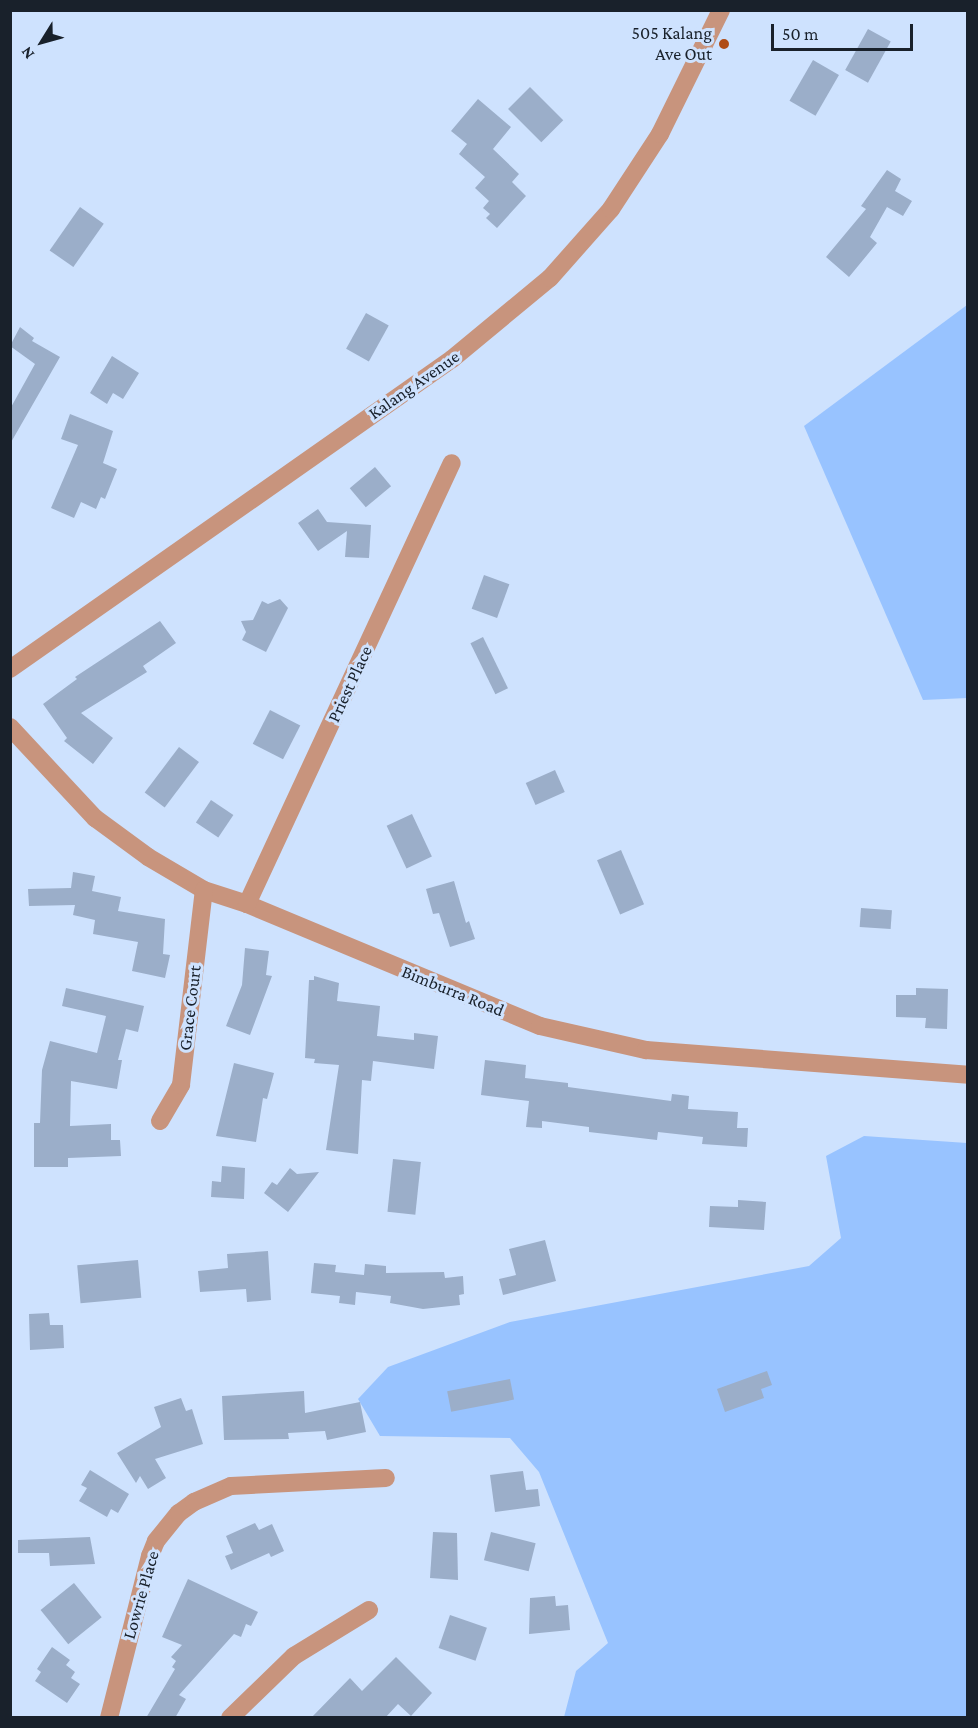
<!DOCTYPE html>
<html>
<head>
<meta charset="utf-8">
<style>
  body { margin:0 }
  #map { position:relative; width:978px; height:1728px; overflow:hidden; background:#cee2fe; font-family:"Crimson Pro",serif }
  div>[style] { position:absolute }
  .green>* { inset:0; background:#98c3ff }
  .building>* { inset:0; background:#9baec9; transform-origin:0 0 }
  .minor>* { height:18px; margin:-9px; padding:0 9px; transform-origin:9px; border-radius:9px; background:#c8947d }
  .tertiary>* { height:18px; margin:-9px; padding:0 9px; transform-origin:9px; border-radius:9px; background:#c8947d }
  .dots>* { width:16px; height:16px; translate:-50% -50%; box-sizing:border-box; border:3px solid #cee2fe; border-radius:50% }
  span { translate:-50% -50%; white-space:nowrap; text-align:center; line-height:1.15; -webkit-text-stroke:6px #cee2fe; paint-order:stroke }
  .poi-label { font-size:18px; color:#19212b }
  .right { translate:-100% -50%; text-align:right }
  .street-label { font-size:18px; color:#19212b }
  .frame { position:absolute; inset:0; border:12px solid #19212b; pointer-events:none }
  .north { position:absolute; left:12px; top:12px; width:60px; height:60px; -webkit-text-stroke:4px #cee2fe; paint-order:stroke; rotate:233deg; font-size:16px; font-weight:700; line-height:24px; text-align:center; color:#19212b }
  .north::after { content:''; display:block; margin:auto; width:21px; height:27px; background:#19212b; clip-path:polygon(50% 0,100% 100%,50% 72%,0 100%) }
  .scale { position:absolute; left:771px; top:24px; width:142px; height:27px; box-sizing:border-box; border:3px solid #19212b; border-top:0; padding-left:8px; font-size:18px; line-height:21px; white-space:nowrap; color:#19212b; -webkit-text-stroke:4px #cee2fe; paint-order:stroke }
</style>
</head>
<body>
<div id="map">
  <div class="green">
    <i style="clip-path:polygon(967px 305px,967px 698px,923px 700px,804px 426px)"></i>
    <i style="clip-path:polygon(864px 1136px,967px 1143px,967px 1717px,564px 1717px,576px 1671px,608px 1643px,539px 1472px,510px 1438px,380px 1436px,358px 1399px,388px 1367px,510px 1322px,809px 1266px,841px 1238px,826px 1156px)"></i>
  </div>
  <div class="building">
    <i style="left:868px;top:29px;width:26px;height:47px;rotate:29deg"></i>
    <i style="left:813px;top:60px;width:30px;height:47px;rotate:30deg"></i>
    <i style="left:530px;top:87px;width:47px;height:31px;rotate:45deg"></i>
    <i style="clip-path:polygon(478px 99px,511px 127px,493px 149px,519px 174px,512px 182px,526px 196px,497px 228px,486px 218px,490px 214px,483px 208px,489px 201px,475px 188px,485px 177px,459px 154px,467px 144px,451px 131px)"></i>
    <i style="clip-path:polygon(887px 170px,901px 179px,895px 191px,912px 201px,903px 216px,887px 207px,870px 237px,877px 243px,849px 277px,826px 257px,866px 209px,861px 206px)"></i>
    <i style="left:80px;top:207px;width:29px;height:53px;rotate:35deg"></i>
    <i style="left:366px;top:313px;width:26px;height:41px;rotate:29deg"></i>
    <i style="clip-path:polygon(20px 327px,34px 338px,32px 341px,60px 357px,10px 444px,10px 409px,35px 364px,10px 346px)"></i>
    <i style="clip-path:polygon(112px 356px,139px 373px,123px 399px,113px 393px,107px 404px,90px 393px)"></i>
    <i style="clip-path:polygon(70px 414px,113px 431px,103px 463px,117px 469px,105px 499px,101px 497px,96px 509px,81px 502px,74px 518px,51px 508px,78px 445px,61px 439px)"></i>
    <i style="left:375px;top:467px;width:25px;height:33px;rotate:50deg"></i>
    <i style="clip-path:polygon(318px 509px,327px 522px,371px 525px,369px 558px,345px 557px,347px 531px,318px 551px,298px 523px)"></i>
    <i style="left:484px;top:575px;width:27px;height:36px;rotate:20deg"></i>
    <i style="clip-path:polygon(280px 599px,288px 608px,266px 652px,242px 640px,246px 632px,241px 621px,253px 620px,262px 601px,268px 604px)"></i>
    <i style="clip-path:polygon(160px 621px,176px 643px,143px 666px,147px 672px,81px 713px,113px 738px,93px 764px,64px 741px,67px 738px,43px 704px,77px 679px,75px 677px)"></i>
    <i style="left:483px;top:637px;width:57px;height:14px;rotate:64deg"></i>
    <i style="left:270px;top:710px;width:34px;height:38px;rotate:27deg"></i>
    <i style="left:179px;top:747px;width:25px;height:57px;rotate:37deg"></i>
    <i style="left:555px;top:770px;width:24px;height:32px;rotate:66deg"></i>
    <i style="left:211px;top:800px;width:27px;height:27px;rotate:34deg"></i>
    <i style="left:412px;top:814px;width:47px;height:28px;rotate:65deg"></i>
    <i style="left:621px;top:850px;width:59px;height:26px;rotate:67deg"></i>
    <i style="clip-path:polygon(73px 872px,95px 876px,92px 891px,121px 897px,118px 911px,165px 919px,163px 954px,170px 955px,165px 978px,132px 971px,138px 942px,93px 934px,95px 920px,73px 915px,75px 905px,29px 906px,28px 889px,71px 888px)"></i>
    <i style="clip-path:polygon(454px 881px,466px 923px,469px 921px,475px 939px,450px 947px,439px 913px,433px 914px,426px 889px)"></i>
    <i style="left:861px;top:908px;width:31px;height:19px;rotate:4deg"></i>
    <i style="clip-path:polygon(245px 948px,269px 951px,266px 975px,272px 976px,250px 1035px,226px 1026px,242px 985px)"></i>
    <i style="clip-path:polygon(314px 976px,339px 983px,337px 1001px,380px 1006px,377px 1036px,414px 1040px,414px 1033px,438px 1036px,434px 1069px,373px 1061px,371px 1081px,362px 1080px,358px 1154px,326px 1150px,339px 1065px,314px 1063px,315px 1059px,305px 1058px,309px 980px,314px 980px)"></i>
    <i style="clip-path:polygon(66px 988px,144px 1006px,138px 1032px,126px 1029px,118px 1060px,122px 1060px,117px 1089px,71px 1081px,70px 1126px,111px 1124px,111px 1140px,120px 1140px,121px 1156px,68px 1158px,68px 1167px,34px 1167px,34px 1123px,40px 1123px,42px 1070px,50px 1041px,97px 1053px,106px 1016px,62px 1006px)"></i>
    <i style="clip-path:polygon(916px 988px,948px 989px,947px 1029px,925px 1028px,926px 1018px,896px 1017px,896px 995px,916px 995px)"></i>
    <i style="clip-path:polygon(485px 1060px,526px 1065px,525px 1078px,568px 1083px,568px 1087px,671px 1101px,672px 1094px,689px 1096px,688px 1109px,738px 1112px,737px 1128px,748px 1128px,747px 1147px,702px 1144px,703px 1137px,658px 1132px,657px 1140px,589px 1132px,589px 1127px,542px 1121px,542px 1128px,526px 1127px,529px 1101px,481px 1095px)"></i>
    <i style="clip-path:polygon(234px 1063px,274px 1073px,267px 1099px,263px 1098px,256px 1142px,216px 1136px)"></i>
    <i style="left:393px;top:1159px;width:28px;height:53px;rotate:6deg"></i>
    <i style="clip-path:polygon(222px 1166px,245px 1168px,244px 1199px,211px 1197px,212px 1181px,221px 1182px)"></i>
    <i style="clip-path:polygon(290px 1168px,297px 1174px,319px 1172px,288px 1212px,264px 1193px,272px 1182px,277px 1185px)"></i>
    <i style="clip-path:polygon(738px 1200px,766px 1202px,764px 1230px,709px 1227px,710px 1206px,738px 1207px)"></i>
    <i style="clip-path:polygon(545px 1240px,556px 1281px,503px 1295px,499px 1279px,516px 1275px,509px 1249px)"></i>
    <i style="clip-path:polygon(268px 1251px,271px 1300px,247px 1302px,246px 1289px,200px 1292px,198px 1271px,228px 1268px,227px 1254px)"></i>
    <i style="left:138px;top:1260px;width:38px;height:61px;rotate:85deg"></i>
    <i style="clip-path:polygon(314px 1263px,336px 1265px,335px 1272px,364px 1275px,365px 1264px,386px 1266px,386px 1273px,444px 1272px,445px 1278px,463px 1276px,464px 1294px,459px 1295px,460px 1305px,423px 1309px,390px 1303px,391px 1296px,356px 1292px,355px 1305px,339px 1303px,340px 1296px,311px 1293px)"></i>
    <i style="clip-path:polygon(49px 1313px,50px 1325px,63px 1325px,64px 1348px,30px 1350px,29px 1314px)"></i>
    <i style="clip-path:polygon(767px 1371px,772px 1385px,761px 1389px,764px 1398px,725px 1412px,717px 1389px)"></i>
    <i style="left:510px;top:1379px;width:21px;height:64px;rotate:79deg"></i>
    <i style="clip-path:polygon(304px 1391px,305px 1413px,360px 1402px,366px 1432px,327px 1440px,325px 1431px,288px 1433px,289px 1439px,224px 1440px,222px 1396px)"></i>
    <i style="clip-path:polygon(181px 1398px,186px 1411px,192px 1409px,203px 1444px,155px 1459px,166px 1478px,148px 1489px,140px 1476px,136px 1483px,117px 1453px,161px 1427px,154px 1407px)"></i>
    <i style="clip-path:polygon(90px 1470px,129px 1494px,118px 1513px,111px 1509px,107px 1517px,79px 1501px,87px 1488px,81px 1485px)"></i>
    <i style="clip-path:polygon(523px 1471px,526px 1490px,538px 1489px,540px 1506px,495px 1512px,490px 1475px)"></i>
    <i style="clip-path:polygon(255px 1523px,259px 1530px,272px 1524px,284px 1551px,271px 1557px,269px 1553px,231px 1570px,225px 1556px,233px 1553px,226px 1536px)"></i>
    <i style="clip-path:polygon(433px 1532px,457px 1533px,458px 1580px,430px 1578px)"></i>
    <i style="left:491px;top:1532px;width:46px;height:29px;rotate:14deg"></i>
    <i style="clip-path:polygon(90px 1537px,95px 1564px,50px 1566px,49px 1553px,18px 1553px,18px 1540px)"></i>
    <i style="clip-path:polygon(188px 1579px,258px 1612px,251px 1626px,246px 1624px,241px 1637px,234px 1634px,179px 1695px,186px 1699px,175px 1718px,146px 1718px,175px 1669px,172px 1667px,176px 1661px,171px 1657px,182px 1645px,162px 1637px)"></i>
    <i style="left:74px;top:1583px;width:44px;height:43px;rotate:51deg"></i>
    <i style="clip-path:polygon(555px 1596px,556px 1606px,568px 1605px,570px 1630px,529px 1634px,530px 1598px)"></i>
    <i style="left:450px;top:1615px;width:39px;height:35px;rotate:19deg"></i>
    <i style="clip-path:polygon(52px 1647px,70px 1660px,66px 1665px,75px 1672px,71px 1678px,80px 1684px,67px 1703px,35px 1681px,41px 1672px,37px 1669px)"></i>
    <i style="clip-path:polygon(396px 1657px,432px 1693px,411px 1716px,398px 1704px,385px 1718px,311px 1718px,350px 1678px,362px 1691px)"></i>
  </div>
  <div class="minor">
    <i style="left:10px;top:727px;width:125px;rotate:47deg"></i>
    <i style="left:95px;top:818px;width:66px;rotate:36.3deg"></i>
    <i style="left:148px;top:857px;width:65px;rotate:30.5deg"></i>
    <i style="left:204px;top:890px;width:45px;rotate:18deg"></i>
    <i style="left:247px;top:904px;width:317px;rotate:22.6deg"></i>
    <i style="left:540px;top:1026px;width:109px;rotate:12.8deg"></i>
    <i style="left:646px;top:1050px;width:323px;rotate:4.4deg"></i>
    <i style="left:247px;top:904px;width:486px;rotate:-65.1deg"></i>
    <i style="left:160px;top:1121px;width:42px;rotate:-59.7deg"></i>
    <i style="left:181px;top:1085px;width:196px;rotate:-83.3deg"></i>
    <i style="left:109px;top:1718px;width:167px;rotate:-75.8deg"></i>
    <i style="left:150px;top:1556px;width:16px;rotate:-68deg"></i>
    <i style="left:156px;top:1541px;width:36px;rotate:-51deg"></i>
    <i style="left:179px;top:1513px;width:19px;rotate:-36deg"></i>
    <i style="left:194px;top:1502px;width:40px;rotate:-23.4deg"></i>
    <i style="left:231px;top:1486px;width:155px;rotate:-3deg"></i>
    <i style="left:230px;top:1718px;width:89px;rotate:-44.1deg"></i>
    <i style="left:294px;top:1656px;width:88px;rotate:-31.5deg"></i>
  </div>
  <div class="tertiary">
    <i style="left:10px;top:669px;width:540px;rotate:-35.04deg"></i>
    <i style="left:452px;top:359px;width:127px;rotate:-39.6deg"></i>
    <i style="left:550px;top:278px;width:92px;rotate:-48.5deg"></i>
    <i style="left:611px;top:209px;width:90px;rotate:-56.8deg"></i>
    <i style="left:660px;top:134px;width:138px;rotate:-63.8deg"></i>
  </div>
  <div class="dots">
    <i style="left:724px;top:44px;background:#af4c16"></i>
  </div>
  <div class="poi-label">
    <span class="right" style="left:712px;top:44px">505 Kalang<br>Ave Out</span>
  </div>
  <div class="street-label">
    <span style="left:414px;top:385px;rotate:-35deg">Kalang Avenue</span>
    <span style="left:350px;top:684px;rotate:-65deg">Priest Place</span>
    <span style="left:453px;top:991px;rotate:22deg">Bimburra Road</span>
    <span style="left:190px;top:1008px;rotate:-83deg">Grace Court</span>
    <span style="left:141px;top:1595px;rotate:-74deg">Lowrie Place</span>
  </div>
  <div class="frame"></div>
  <div class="north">N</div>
  <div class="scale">50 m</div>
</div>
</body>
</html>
